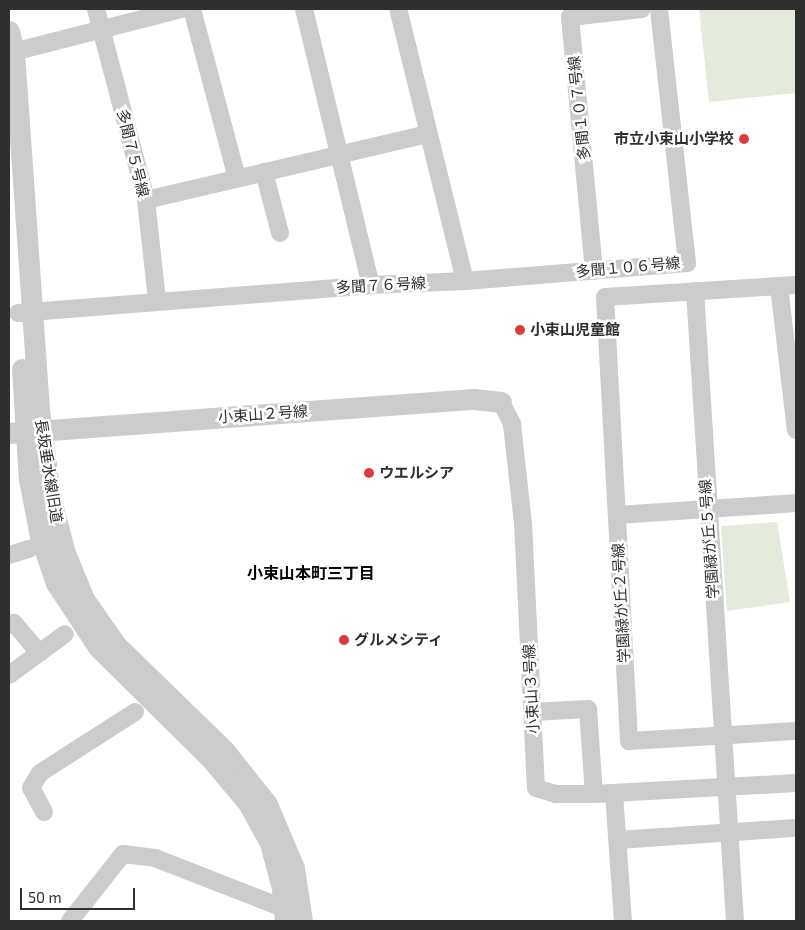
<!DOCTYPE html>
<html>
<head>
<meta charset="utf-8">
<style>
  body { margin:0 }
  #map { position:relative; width:805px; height:930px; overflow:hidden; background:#fff; font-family:"Exo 2","Noto Sans JP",sans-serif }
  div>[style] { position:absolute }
  .green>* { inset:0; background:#e4ebdd }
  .minor>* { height:18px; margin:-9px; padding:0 9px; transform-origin:9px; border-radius:9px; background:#ccc }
  .tertiary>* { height:21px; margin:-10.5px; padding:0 10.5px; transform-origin:10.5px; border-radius:10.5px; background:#ccc }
  .dots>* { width:14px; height:14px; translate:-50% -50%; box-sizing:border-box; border:2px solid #fff; border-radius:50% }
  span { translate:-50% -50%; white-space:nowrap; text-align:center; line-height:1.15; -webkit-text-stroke:5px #fff; paint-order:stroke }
  .street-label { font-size:15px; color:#2f2f2f }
  .poi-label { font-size:15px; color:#2f2f2f; font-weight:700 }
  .right { translate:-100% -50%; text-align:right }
  .left { translate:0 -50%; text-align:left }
  .neighbourhood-label { font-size:16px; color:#000; font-weight:700 }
  .frame { position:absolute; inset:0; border:10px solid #2f2f2f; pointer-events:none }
  .scale { position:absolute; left:20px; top:888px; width:115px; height:22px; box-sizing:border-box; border:2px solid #2f2f2f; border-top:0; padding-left:6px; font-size:15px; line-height:18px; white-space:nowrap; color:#2f2f2f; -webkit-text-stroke:4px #fff; paint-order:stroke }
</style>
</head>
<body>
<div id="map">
  <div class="green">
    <i style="clip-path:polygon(699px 9px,796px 9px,796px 93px,709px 102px)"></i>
    <i style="clip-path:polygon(777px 522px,790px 602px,727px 611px,721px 526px)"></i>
  </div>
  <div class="minor">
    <i style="left:96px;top:9px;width:197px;rotate:75.3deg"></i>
    <i style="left:146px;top:200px;width:101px;rotate:83.7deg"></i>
    <i style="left:192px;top:9px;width:175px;rotate:75.1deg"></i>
    <i style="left:304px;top:9px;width:284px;rotate:76.4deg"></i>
    <i style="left:9px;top:53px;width:178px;rotate:-14.3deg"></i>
    <i style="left:264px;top:172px;width:63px;rotate:75.3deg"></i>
    <i style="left:146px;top:200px;width:289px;rotate:-13.2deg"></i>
    <i style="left:594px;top:271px;width:255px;rotate:-95.4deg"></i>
    <i style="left:570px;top:17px;width:72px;rotate:-6.3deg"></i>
    <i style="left:465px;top:281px;width:223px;rotate:-4.6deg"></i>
    <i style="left:687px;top:263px;width:256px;rotate:-96.3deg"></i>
    <i style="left:796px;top:285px;width:191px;rotate:176.4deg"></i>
    <i style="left:605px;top:297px;width:445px;rotate:86.9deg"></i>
    <i style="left:629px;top:741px;width:167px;rotate:-3.4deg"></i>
    <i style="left:779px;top:286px;width:145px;rotate:83.3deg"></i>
    <i style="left:695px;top:291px;width:631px;rotate:86.37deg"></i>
    <i style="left:18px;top:313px;width:354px;rotate:-4.5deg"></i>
    <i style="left:371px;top:285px;width:94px;rotate:-2.4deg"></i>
    <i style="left:465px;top:281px;width:280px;rotate:-103.8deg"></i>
    <i style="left:501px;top:402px;width:25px;rotate:63deg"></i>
    <i style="left:512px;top:424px;width:100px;rotate:83.7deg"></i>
    <i style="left:523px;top:523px;width:265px;rotate:87.2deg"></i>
    <i style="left:536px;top:788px;width:21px;rotate:17deg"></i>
    <i style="left:556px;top:794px;width:38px"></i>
    <i style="left:594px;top:794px;width:202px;rotate:-3.1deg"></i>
    <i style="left:617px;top:515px;width:179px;rotate:-3.8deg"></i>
    <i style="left:9px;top:555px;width:21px;rotate:-17deg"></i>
    <i style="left:9px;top:625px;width:5px;rotate:-22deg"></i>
    <i style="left:14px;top:623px;width:39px;rotate:50deg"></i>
    <i style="left:9px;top:675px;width:69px;rotate:-36.2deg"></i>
    <i style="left:532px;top:712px;width:56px;rotate:-3.1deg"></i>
    <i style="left:588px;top:709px;width:85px;rotate:86deg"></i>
    <i style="left:614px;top:793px;width:128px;rotate:86deg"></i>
    <i style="left:44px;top:812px;width:27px;rotate:-118deg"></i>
    <i style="left:31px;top:788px;width:17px;rotate:-59deg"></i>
    <i style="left:40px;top:773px;width:113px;rotate:-32.7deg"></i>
    <i style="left:618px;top:840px;width:178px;rotate:-3.9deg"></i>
    <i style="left:70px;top:921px;width:85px;rotate:-51.7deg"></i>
    <i style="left:123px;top:854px;width:32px;rotate:7deg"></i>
    <i style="left:155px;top:858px;width:151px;rotate:21.3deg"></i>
  </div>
  <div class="tertiary">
    <i style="left:9px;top:31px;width:22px;rotate:77deg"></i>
    <i style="left:14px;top:52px;width:359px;rotate:86deg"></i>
    <i style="left:39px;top:410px;width:87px;rotate:82.7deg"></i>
    <i style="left:50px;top:496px;width:59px;rotate:75.3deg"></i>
    <i style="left:65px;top:553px;width:50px;rotate:67.6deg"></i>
    <i style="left:84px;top:599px;width:56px;rotate:55.2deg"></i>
    <i style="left:116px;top:645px;width:151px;rotate:44.2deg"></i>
    <i style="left:224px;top:750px;width:69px;rotate:51.5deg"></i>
    <i style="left:267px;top:804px;width:69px;rotate:67.1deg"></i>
    <i style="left:294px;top:868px;width:54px;rotate:81.4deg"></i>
    <i style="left:22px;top:369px;width:110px;rotate:86.4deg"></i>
    <i style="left:29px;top:479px;width:58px;rotate:79.1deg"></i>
    <i style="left:40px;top:536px;width:50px;rotate:71.2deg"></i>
    <i style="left:56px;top:583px;width:77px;rotate:56.7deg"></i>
    <i style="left:98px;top:647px;width:161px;rotate:44.7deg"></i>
    <i style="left:212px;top:760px;width:56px;rotate:50.1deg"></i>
    <i style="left:248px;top:803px;width:46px;rotate:61.2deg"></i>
    <i style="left:270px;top:843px;width:47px;rotate:75.1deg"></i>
    <i style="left:282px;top:888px;width:33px;rotate:85deg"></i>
    <i style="left:9px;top:433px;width:466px;rotate:-4.2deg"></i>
    <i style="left:474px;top:399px;width:27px;rotate:6deg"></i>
  </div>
  <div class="dots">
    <i style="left:744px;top:139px;background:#de393f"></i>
    <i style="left:520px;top:330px;background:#de393f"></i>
    <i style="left:369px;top:473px;background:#de393f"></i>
    <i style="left:344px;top:640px;background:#de393f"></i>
  </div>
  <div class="street-label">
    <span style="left:579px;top:108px;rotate:-96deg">多聞１０７号線</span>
    <span style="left:133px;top:153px;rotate:76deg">多聞７５号線</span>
    <span style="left:628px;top:267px;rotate:-5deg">多聞１０６号線</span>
    <span style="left:381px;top:285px;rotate:-3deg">多聞７６号線</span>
    <span style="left:263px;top:414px;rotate:-4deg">小束山２号線</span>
    <span style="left:49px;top:471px;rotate:81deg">長坂垂水線旧道</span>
    <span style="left:709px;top:539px;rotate:-94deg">学園緑が丘５号線</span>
    <span style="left:621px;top:603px;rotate:-93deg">学園緑が丘２号線</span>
    <span style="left:531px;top:689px;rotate:-93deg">小束山３号線</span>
  </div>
  <div class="poi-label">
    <span class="right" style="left:734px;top:139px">市立小束山小学校</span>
    <span class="left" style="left:530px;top:330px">小束山児童館</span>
    <span class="left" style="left:379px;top:473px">ウエルシア</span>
    <span class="left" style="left:354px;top:640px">グルメシティ</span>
  </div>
  <div class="neighbourhood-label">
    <span style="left:311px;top:573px">小束山本町三丁目</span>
  </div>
  <div class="frame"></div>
  <div class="scale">50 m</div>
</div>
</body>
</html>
